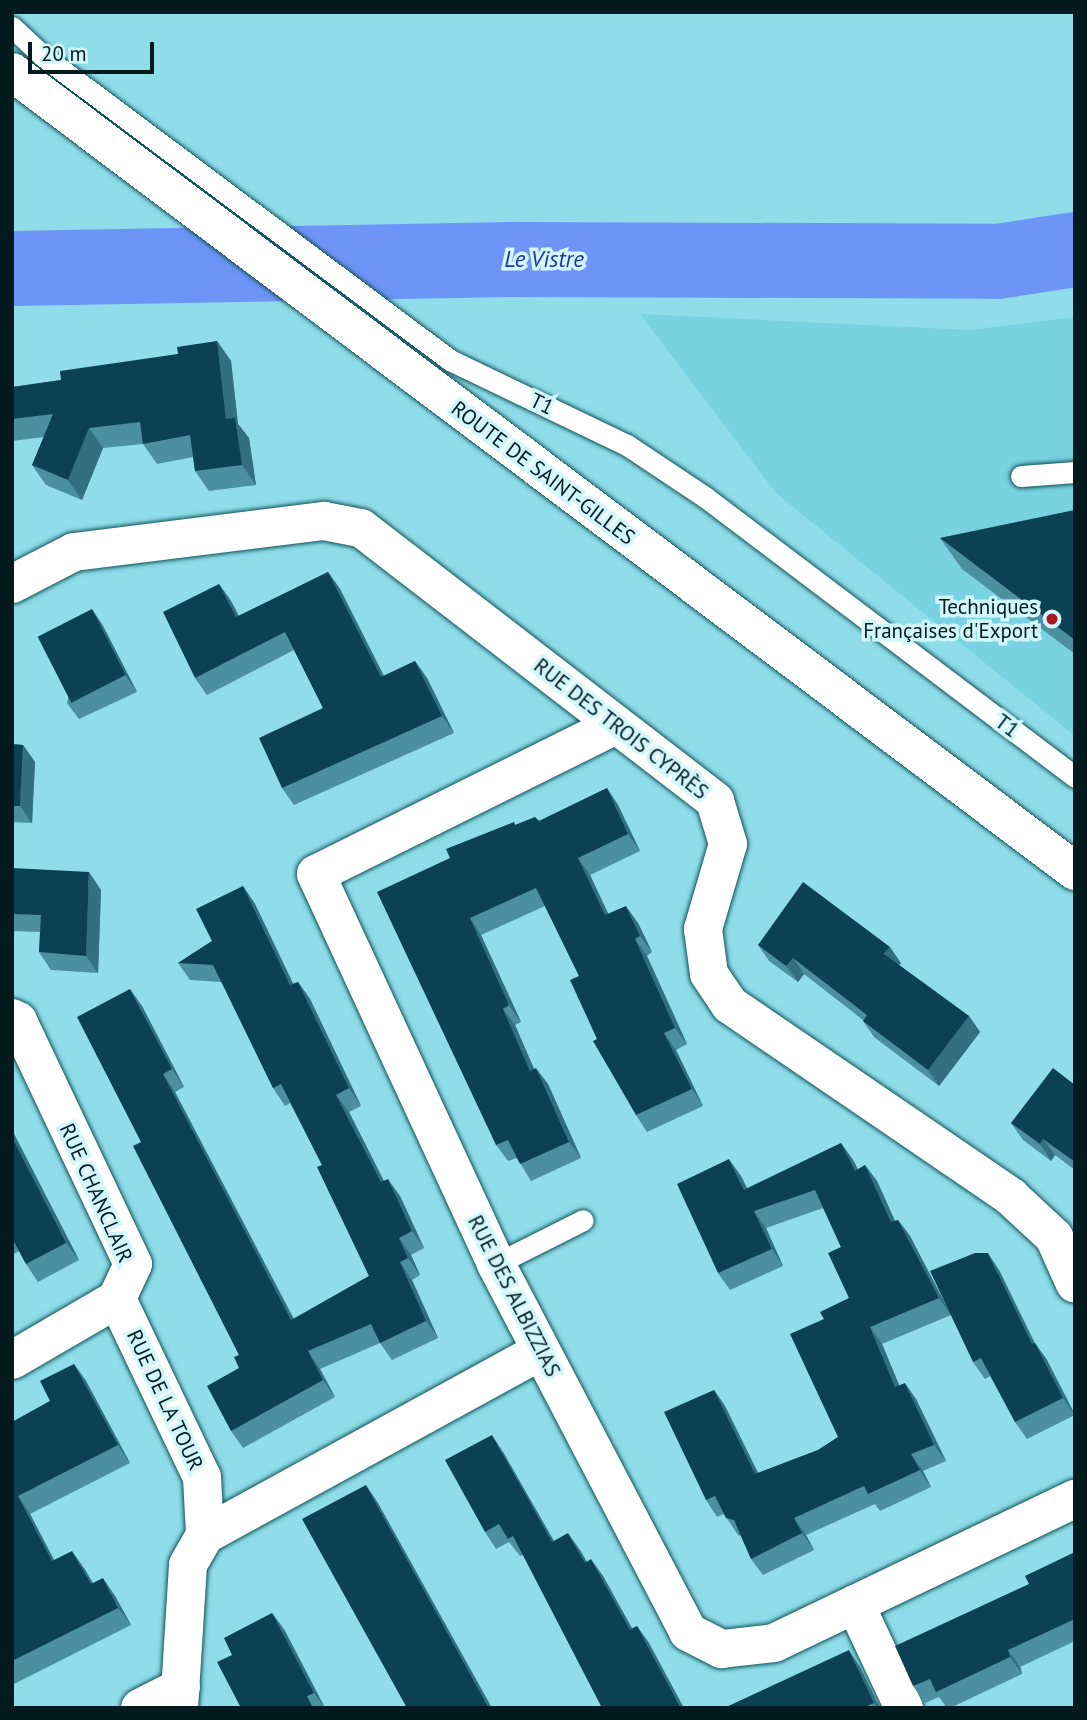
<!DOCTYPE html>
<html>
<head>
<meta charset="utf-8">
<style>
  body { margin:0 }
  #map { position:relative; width:1087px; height:1720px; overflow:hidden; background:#8edde9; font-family:"PT Sans",sans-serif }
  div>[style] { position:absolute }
  .built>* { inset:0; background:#78d2df }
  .river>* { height:75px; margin:-37.5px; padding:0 37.5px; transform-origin:37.5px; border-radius:37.5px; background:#6e94f8 }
  .roads { filter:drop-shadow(0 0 2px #0f525a) drop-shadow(0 0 2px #0f525a) }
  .service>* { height:21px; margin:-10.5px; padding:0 10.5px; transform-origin:10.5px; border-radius:10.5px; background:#fff }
  .minor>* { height:38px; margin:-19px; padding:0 19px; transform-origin:19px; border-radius:19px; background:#fff }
  .secondary>* { height:38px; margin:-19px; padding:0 19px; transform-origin:19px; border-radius:19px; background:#fff }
  .wall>* { inset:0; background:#4c8f9e }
  .shaded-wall>* { inset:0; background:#327080 }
  .building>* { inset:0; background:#0b4153; transform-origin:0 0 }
  .dots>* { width:19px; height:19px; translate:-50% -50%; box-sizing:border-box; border:4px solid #d1f7fd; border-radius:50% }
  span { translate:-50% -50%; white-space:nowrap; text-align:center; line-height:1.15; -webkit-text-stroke:7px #d1f7fd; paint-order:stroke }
  .street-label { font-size:21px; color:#031b1f }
  .poi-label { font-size:21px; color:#031b1f }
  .right { translate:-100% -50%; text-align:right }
  .water-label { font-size:23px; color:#1c35a7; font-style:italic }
  .frame { position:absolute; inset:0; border:14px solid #031b1f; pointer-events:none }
  .scale { position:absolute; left:28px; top:42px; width:126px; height:32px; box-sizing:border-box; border:4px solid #031b1f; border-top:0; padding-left:9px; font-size:21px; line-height:24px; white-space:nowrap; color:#031b1f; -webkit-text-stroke:5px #d1f7fd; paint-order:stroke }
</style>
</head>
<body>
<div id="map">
  <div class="built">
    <i style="clip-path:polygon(640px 314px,970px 330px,1075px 317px,1075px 736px,776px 493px)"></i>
  </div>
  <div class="river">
    <i style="left:12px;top:268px;width:500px;rotate:-1.03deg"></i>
    <i style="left:512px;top:259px;width:485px;rotate:0.2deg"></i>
    <i style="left:997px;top:261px;width:79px;rotate:-8.7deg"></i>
  </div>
  <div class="roads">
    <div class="service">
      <i style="left:12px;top:27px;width:42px;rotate:43.1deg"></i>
      <i style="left:43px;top:56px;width:508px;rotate:36.76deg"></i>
      <i style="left:450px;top:360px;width:196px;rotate:25.7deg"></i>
      <i style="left:627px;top:445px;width:94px;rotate:33.7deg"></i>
      <i style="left:705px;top:497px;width:464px;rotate:37.1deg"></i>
      <i style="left:1021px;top:476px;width:54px;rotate:-4.2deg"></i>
      <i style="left:496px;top:1264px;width:97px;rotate:-26.8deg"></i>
    </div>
    <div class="minor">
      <i style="left:12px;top:584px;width:70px;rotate:-27.3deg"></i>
      <i style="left:74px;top:552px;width:252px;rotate:-7.1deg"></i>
      <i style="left:324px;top:521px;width:38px;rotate:11deg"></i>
      <i style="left:361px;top:528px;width:447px;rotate:37.6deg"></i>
      <i style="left:715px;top:801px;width:45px;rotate:73.2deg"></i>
      <i style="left:728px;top:844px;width:89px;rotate:106.4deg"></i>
      <i style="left:703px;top:929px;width:45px;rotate:82.4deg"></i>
      <i style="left:709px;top:974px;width:37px;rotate:56deg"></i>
      <i style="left:730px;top:1005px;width:340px;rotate:34.3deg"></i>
      <i style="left:1011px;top:1197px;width:59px;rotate:42.9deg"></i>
      <i style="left:1054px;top:1237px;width:51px;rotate:65.9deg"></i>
      <i style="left:616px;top:725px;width:335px;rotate:153.6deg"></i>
      <i style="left:316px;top:874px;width:430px;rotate:65.2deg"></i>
      <i style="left:496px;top:1264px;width:415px;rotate:62.4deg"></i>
      <i style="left:688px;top:1632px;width:38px;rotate:27deg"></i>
      <i style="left:722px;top:1649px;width:52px;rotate:-6.6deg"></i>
      <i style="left:774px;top:1643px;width:334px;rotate:-25.6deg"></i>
      <i style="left:12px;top:1018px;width:7px;rotate:27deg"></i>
      <i style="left:18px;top:1021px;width:269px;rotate:64.7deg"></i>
      <i style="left:133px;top:1264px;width:38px;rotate:115deg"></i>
      <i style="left:117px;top:1299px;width:121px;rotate:149.8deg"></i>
      <i style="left:117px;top:1299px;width:197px;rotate:64.5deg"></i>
      <i style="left:202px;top:1477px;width:58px;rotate:87deg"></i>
      <i style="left:205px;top:1535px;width:34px;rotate:120deg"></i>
      <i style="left:188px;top:1565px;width:143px;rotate:93.6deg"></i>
      <i style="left:205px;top:1535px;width:383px;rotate:-28.7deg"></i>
      <i style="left:855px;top:1604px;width:115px;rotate:64.8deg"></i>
      <i style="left:140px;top:1708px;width:46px;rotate:-27.1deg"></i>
    </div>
    <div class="secondary">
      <i style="left:12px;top:72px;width:1330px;rotate:36.93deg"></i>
    </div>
  </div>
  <div class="wall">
    <i style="clip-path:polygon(217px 341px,231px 361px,238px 424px,249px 438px,256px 485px,209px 491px,195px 471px,193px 457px,157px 464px,143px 444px,103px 448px,82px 500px,46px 485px,32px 465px,44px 437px,12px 441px,12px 387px,61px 380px,178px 354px)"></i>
    <i style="clip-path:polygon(1075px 510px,1075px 654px,962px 569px,940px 538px)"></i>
    <i style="clip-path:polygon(328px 572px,340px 589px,384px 676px,415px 661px,427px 678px,454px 733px,294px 805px,282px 788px,323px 708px,294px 650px,207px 695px,195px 678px,219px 584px,231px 601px,239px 616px)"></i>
    <i style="clip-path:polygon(92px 609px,103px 626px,137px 692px,79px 719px,67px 703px)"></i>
    <i style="clip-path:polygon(12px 744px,23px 745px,35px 762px,32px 823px,12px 822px)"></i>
    <i style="clip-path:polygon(607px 788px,618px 805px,640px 851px,590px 875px,608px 914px,638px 923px,652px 952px,647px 956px,687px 1044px,676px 1050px,703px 1106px,647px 1132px,636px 1115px,597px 1039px,579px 976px,545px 906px,481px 935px,521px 1022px,515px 1025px,534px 1069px,548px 1084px,581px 1158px,531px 1181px,517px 1158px,508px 1161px,496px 1145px,450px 858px,516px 825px,539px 821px)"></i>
    <i style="clip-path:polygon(12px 868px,101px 890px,98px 973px,51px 970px,39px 952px,40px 932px,12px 931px)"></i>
    <i style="clip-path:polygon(243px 886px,255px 904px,293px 984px,298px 982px,310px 999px,361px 1106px,349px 1112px,384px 1181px,400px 1196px,424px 1248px,411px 1255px,420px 1275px,412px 1280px,438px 1338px,392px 1360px,380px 1343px,320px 1369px,335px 1397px,243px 1448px,231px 1431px,239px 1368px,239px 1355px,141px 1142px,142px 1006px,184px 1087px,175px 1092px,294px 1319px,369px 1276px,322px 1165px,290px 1103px,285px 1106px,273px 1088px,222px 982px,190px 980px,178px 963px,212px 941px)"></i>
    <i style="clip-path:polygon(758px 945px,901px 963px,899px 965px,969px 1016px,980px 1032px,939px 1086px,874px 1037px,863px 1021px,863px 1020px,804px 974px,798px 982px,769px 961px)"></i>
    <i style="clip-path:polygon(1075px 1085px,1075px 1170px,1055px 1155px,1051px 1161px,1023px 1140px,1011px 1123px)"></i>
    <i style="clip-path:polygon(12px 1130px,79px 1260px,38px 1282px,26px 1264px,19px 1251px,12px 1255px)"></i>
    <i style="clip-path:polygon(841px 1143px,853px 1160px,858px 1169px,865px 1165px,877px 1181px,895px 1221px,898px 1220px,910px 1236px,951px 1315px,882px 1344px,899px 1385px,916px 1399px,946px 1461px,923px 1471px,931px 1487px,880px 1511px,875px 1504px,806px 1535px,814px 1550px,763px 1575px,751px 1559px,741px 1536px,738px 1535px,724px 1514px,717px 1517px,706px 1500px,714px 1390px,725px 1406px,758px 1473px,818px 1450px,838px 1437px,824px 1319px,849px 1298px,841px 1247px,823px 1208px,766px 1228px,783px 1266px,730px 1290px,718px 1273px,741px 1176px,747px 1188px)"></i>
    <i style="clip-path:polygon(999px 1270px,1035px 1343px,1047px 1360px,1075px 1415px,1027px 1439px,1015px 1422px,990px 1376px,985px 1379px,973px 1362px)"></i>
    <i style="clip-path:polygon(74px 1364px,86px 1381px,130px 1463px,30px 1514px,54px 1560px,84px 1568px,93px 1583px,115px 1596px,131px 1625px,12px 1685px,12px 1422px,50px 1401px)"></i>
    <i style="clip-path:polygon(503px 1452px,554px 1541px,580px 1550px,587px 1562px,603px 1576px,632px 1628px,637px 1626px,649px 1643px,522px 1555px,520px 1556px,509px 1542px,496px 1549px,485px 1532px)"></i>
    <i style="clip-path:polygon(1075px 1552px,1075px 1641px,1020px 1667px,1022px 1674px,950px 1708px,947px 1708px,939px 1697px,925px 1703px,913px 1686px,1029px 1584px)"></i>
    <i style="clip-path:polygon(272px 1613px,285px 1631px,325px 1708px,241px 1708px,232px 1655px)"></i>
    <i style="clip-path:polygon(860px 1667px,880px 1708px,724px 1708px)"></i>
  </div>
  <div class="shaded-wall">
    <i style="clip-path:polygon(217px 341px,231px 361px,238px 424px,249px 438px,256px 485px,242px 465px,226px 419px)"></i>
    <i style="clip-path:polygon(89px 428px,103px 448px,82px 500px,68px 480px)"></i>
    <i style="clip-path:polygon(328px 572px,340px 589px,393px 694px,381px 677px)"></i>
    <i style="clip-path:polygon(219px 584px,231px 601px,248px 634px,236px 617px)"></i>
    <i style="clip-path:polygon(92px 609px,103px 626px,137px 692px,125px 675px)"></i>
    <i style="clip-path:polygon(415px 661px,427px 678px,454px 733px,442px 716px)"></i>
    <i style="clip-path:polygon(23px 745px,35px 762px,32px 823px,20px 806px)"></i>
    <i style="clip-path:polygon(607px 788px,618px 805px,640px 851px,628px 834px)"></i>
    <i style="clip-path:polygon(578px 858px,590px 875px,617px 932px,605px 915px)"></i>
    <i style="clip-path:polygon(89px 872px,101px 890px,98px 973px,86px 956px)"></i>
    <i style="clip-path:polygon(243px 886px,255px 904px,302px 1002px,290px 985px)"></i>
    <i style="clip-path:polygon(626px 906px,638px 923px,652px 952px,640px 936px)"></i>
    <i style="clip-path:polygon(470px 918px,481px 935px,521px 1022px,509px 1005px)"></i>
    <i style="clip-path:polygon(635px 939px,647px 956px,687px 1044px,675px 1028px)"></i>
    <i style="clip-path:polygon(890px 947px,901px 963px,895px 970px,884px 954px)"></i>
    <i style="clip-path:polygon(793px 958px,804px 974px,798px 982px,786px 966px)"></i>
    <i style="clip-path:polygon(298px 982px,310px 999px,361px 1106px,349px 1088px)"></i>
    <i style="clip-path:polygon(130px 989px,142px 1006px,184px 1087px,172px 1069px)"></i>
    <i style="clip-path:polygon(503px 1009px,515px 1025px,542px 1087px,530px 1071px)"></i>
    <i style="clip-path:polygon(969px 1016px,980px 1032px,939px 1086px,928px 1070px)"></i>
    <i style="clip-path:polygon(664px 1033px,676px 1050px,703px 1106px,692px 1089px)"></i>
    <i style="clip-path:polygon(536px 1068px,548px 1084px,581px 1158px,569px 1142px)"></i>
    <i style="clip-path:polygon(163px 1074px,175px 1092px,303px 1337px,291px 1320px)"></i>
    <i style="clip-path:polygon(336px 1095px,349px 1112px,393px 1199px,381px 1182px)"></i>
    <i style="clip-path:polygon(12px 1130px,79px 1260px,66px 1243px,12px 1137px)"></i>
    <i style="clip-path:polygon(1043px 1139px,1055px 1155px,1051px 1161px,1040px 1144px)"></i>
    <i style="clip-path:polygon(841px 1143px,853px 1160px,867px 1188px,855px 1171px)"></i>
    <i style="clip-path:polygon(729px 1159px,741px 1176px,756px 1207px,744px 1190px)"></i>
    <i style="clip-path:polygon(865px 1165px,877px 1181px,903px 1239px,891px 1222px)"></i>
    <i style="clip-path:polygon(388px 1179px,400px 1196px,424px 1248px,412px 1231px)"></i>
    <i style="clip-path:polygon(754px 1211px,766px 1228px,783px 1266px,772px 1249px)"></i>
    <i style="clip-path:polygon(898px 1220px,910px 1236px,951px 1315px,939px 1298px)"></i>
    <i style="clip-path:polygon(399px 1238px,411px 1255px,420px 1275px,408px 1258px)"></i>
    <i style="clip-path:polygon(988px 1253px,999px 1270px,1043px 1361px,1032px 1344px)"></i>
    <i style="clip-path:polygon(400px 1262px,412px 1280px,438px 1338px,426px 1321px)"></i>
    <i style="clip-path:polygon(870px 1327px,882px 1344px,907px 1404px,895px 1387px)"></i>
    <i style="clip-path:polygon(1035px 1343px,1047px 1360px,1075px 1415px,1063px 1398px)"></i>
    <i style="clip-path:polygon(308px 1351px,320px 1369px,335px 1397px,323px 1380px)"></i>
    <i style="clip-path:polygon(74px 1364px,86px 1381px,130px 1463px,118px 1445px)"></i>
    <i style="clip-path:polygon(905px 1383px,916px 1399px,946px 1461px,934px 1445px)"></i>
    <i style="clip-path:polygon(714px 1390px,725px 1406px,767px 1491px,755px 1474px)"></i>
    <i style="clip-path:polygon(492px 1435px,503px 1452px,564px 1559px,552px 1542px)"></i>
    <i style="clip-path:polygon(911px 1454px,923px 1471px,931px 1487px,920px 1470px)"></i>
    <i style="clip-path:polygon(366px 1485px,378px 1503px,492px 1708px,489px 1708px)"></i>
    <i style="clip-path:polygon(18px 1496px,30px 1514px,64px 1579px,52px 1561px)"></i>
    <i style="clip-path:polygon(794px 1518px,806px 1535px,814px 1550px,802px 1533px)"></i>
    <i style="clip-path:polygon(568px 1533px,580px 1550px,597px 1580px,585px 1563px)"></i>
    <i style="clip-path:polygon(72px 1551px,84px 1568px,103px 1601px,91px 1584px)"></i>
    <i style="clip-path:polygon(591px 1559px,603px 1576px,642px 1647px,630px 1630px)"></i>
    <i style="clip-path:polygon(103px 1578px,115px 1596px,131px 1625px,118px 1608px)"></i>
    <i style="clip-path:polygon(272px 1613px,285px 1631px,325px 1708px,314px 1693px)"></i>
    <i style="clip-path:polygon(637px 1626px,649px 1643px,684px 1708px,681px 1708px)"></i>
    <i style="clip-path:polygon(849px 1650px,860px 1667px,880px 1708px,878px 1708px,874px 1703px)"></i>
    <i style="clip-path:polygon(1008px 1650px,1020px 1667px,1022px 1674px,1010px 1657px)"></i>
  </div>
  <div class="building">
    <i style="clip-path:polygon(217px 341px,226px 419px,235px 418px,242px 465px,195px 471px,190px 435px,143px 444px,140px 422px,89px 428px,68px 480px,32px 465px,53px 414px,12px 419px,12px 387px,61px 380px,60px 371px,178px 354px,177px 347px)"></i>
    <i style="clip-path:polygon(1075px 510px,1075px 640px,940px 538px)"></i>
    <i style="clip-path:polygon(328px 572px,381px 677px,415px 661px,442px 716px,282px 788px,259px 738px,323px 708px,285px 632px,195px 678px,163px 612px,219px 584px,236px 617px)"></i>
    <i style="left:92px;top:609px;width:74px;height:61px;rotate:63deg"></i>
    <i style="clip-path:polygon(12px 744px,23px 745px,20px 806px,12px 806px)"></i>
    <i style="clip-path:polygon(607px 788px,628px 834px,578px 858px,605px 915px,626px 906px,640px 936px,635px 939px,675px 1028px,664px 1033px,692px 1089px,636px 1115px,593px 1041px,597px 1039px,570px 980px,579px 976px,536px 888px,470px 918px,509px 1005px,503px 1009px,530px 1071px,536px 1068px,569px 1142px,520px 1164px,508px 1140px,496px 1145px,377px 892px,450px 858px,446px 849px,514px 822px,515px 825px,535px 817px,539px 821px)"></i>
    <i style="clip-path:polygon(12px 868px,89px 872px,86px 956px,39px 952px,41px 915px,12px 914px)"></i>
    <i style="clip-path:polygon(803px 882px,890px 947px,884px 954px,969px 1016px,928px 1070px,863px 1021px,867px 1015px,793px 958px,786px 966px,758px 945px)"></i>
    <i style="clip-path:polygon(243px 886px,290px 985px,298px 982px,349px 1088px,336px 1095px,381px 1182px,388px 1179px,412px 1231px,399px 1238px,408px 1258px,400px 1262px,426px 1321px,380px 1343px,371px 1324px,308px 1351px,323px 1380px,231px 1431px,207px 1386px,239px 1368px,234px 1357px,239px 1355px,133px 1146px,141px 1142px,77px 1017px,130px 989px,172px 1069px,163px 1074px,291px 1320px,369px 1276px,317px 1167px,322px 1165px,281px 1084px,273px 1088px,213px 965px,178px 963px,212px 941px,196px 909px)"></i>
    <i style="clip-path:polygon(1053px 1068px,1075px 1085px,1075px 1162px,1043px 1139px,1040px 1144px,1011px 1123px)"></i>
    <i style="clip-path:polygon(12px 1137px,66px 1243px,26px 1264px,12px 1238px)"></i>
    <i style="clip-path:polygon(841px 1143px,855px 1171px,865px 1165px,891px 1222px,898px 1220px,939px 1298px,870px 1327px,895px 1387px,905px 1383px,934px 1445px,911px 1454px,920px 1470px,868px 1494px,864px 1486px,794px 1518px,802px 1533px,751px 1559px,734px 1520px,726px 1518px,715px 1496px,706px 1500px,664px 1412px,714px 1390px,755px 1474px,818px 1450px,838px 1437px,790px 1334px,824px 1319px,820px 1312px,849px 1298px,828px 1253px,841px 1247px,815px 1190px,754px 1211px,772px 1249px,718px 1273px,677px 1184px,729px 1159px,744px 1190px)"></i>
    <i style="clip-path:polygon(975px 1253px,988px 1253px,1032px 1344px,1035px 1343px,1063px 1398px,1015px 1422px,981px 1358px,973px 1362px,930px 1271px)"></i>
    <i style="clip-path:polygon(74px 1364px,118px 1445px,18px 1496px,52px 1561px,72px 1551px,91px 1584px,103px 1578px,118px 1608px,12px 1661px,12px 1422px,50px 1401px,40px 1381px)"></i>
    <i style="clip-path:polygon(492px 1435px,552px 1542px,568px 1533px,585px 1563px,591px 1559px,630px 1630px,637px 1626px,681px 1708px,602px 1708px,513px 1536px,508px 1539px,499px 1524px,485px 1532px,445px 1460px)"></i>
    <i style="clip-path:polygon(366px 1485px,489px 1708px,407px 1708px,302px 1519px)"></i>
    <i style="clip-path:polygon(1075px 1552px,1075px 1619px,1008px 1650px,1010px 1657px,936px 1692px,930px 1679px,913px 1686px,895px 1646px,1029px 1584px,1025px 1576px)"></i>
    <i style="clip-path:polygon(272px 1613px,314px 1693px,307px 1696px,313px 1708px,241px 1708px,217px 1662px,232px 1655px,224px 1638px)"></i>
    <i style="clip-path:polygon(849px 1650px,874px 1703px,862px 1708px,724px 1708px)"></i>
  </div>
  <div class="dots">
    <i style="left:1052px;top:619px;background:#aa171a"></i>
  </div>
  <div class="street-label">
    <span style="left:542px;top:404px;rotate:26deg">T1</span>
    <span style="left:543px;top:473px;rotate:37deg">ROUTE DE SAINT-GILLES</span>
    <span style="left:1007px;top:726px;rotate:37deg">T1</span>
    <span style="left:621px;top:729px;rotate:38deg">RUE DES TROIS CYPRÈS</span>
    <span style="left:96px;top:1193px;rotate:66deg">RUE CHANCLAIR</span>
    <span style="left:514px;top:1296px;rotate:63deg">RUE DES ALBIZZIAS</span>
    <span style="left:165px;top:1400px;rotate:65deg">RUE DE LA TOUR</span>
  </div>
  <div class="poi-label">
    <span class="right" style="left:1038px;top:619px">Techniques<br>Françaises d'Export</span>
  </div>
  <div class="water-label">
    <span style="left:544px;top:259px">Le Vistre</span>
  </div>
  <div class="frame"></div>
  <div class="scale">20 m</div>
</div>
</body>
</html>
